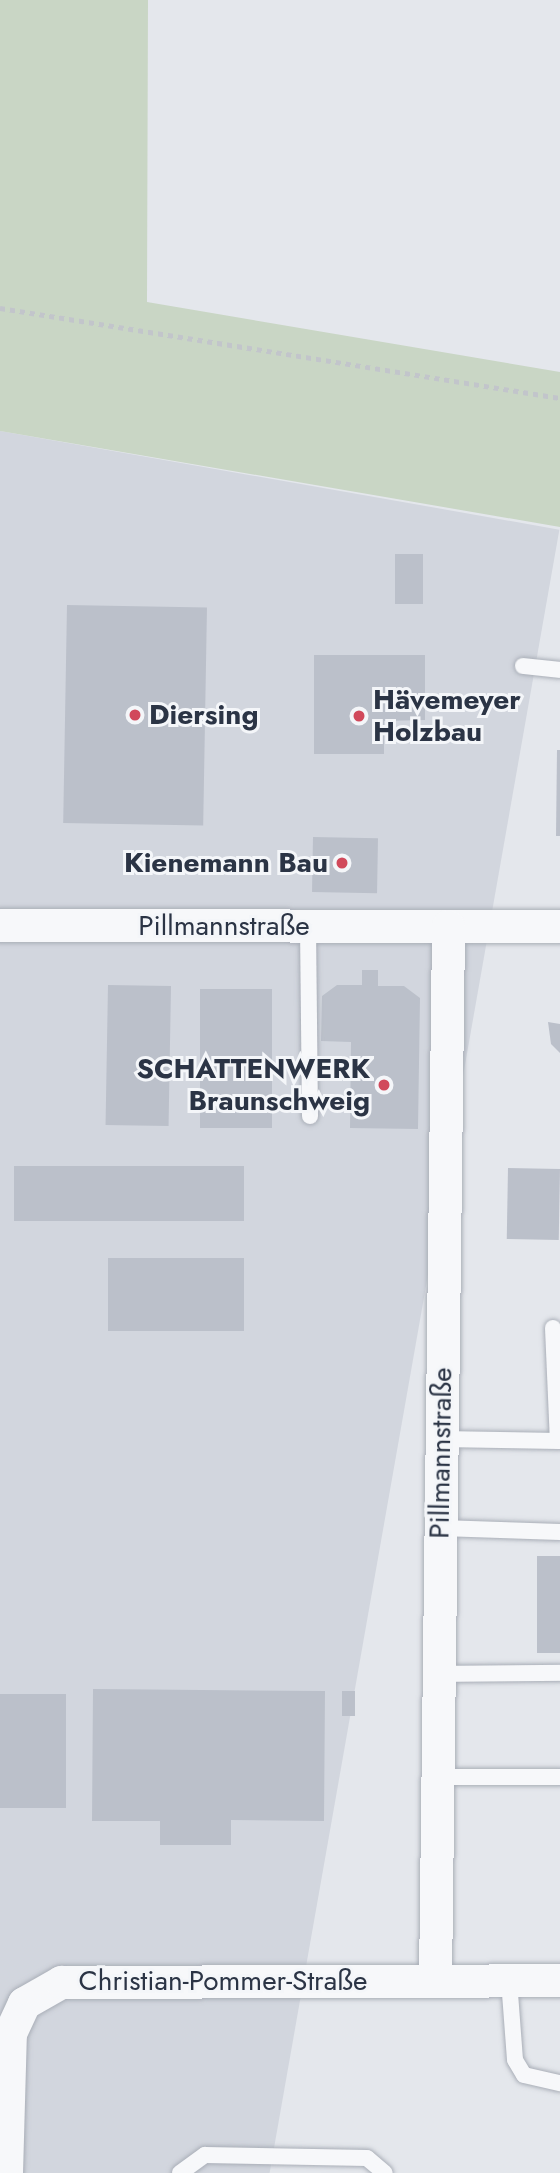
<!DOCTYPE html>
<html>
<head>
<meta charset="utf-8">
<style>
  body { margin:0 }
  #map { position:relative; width:560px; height:2173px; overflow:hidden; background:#e4e7ec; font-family:Jost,sans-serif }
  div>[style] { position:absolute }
  .built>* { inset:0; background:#d2d6de; transform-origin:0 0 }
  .green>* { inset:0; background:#c9d6c5 }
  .building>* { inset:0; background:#bbc0ca; transform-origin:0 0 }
  .path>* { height:4.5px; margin-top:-2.25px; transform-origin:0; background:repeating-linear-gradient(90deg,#c2c5cb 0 5px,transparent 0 10px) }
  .roads { filter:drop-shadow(0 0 2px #a9aeb7) drop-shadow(0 0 2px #a9aeb7) }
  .service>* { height:16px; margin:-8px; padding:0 8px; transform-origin:8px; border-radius:8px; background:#f7f8fa }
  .minor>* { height:33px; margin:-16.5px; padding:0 16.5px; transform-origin:16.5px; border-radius:16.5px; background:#f7f8fa }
  .dots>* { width:19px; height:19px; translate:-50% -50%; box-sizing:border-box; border:4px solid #f4f6f9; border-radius:50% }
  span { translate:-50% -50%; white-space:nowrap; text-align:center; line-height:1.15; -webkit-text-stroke:6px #f4f6f9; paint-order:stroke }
  .poi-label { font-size:28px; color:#2b3445; font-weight:700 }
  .left { translate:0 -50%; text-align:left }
  .right { translate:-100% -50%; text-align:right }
  .street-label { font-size:28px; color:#2b3445 }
</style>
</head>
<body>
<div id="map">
  <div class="built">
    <i style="left:0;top:431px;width:568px;height:1742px;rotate:10deg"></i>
  </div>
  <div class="green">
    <i style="clip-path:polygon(0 0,148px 0,147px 302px,560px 372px,560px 527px,0 431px)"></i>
  </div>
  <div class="building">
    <i style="left:395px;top:554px;width:28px;height:50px"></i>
    <i style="left:67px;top:605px;width:140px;height:218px;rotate:1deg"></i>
    <i style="clip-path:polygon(314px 655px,425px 655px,425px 720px,384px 721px,384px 754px,314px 754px)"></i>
    <i style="clip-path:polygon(557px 750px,560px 750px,560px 836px,556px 836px)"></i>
    <i style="left:313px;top:837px;width:65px;height:55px;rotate:1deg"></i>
    <i style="clip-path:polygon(362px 970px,378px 970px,378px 986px,404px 986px,420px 998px,418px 1129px,350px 1128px,351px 1042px,321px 1041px,322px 996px,337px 985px,362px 985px)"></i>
    <i style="left:108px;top:985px;width:63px;height:140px;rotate:1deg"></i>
    <i style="left:272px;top:989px;width:139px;height:72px;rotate:90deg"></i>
    <i style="clip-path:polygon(548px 1022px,560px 1024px,560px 1053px,551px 1044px)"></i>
    <i style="left:244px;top:1166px;width:55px;height:230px;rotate:90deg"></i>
    <i style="left:508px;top:1168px;width:52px;height:71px;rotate:1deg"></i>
    <i style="left:108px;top:1258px;width:136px;height:73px"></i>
    <i style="left:537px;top:1556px;width:23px;height:97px"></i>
    <i style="clip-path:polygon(93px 1689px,325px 1691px,324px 1821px,231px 1820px,231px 1845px,160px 1845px,160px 1821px,92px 1821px)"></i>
    <i style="left:342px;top:1691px;width:13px;height:25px"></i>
    <i style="left:0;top:1694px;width:66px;height:114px"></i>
  </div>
  <div class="path">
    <i style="left:0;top:308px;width:567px;rotate:9.13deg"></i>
  </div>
  <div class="roads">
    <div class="service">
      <i style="left:523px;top:666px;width:37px;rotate:6deg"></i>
      <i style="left:308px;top:926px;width:190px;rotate:89.4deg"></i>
      <i style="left:553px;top:1328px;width:113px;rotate:87.5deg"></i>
      <i style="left:441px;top:1439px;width:119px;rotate:1deg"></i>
      <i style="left:441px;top:1528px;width:119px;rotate:1.9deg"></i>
      <i style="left:439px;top:1674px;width:121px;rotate:-0.5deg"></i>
      <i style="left:438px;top:1777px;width:122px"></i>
      <i style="left:509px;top:1980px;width:80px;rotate:85.7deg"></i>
      <i style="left:515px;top:2060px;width:17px;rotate:59deg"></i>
      <i style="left:524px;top:2075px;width:37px;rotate:13deg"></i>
      <i style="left:180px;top:2173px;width:31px;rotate:-36deg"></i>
      <i style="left:205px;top:2155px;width:162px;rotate:1.1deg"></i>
      <i style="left:367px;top:2158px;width:23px;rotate:40deg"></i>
    </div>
    <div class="minor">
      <i style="left:0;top:925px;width:560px;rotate:0.1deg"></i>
      <i style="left:435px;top:1980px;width:1054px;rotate:-89.29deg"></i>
      <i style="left:6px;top:2173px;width:140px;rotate:-88.4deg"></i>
      <i style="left:10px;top:2033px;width:33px;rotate:-65deg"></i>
      <i style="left:24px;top:2003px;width:43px;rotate:-29.6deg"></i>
      <i style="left:61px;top:1982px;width:499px;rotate:-0.2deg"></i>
    </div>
  </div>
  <div class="dots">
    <i style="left:135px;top:715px;background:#d1495b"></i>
    <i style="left:359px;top:716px;background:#d1495b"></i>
    <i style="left:342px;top:863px;background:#d1495b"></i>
    <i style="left:384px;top:1085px;background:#d1495b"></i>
  </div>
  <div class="poi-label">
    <span class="left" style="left:373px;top:716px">Hävemeyer<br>Holzbau</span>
    <span class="left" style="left:149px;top:715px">Diersing</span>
    <span class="right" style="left:328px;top:863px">Kienemann Bau</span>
    <span class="right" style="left:370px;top:1085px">SCHATTENWERK<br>Braunschweig</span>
  </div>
  <div class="street-label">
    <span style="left:224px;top:926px">Pillmannstraße</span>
    <span style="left:441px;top:1453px;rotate:-89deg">Pillmannstraße</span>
    <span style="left:223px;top:1981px">Christian-Pommer-Straße</span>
  </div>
</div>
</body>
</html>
